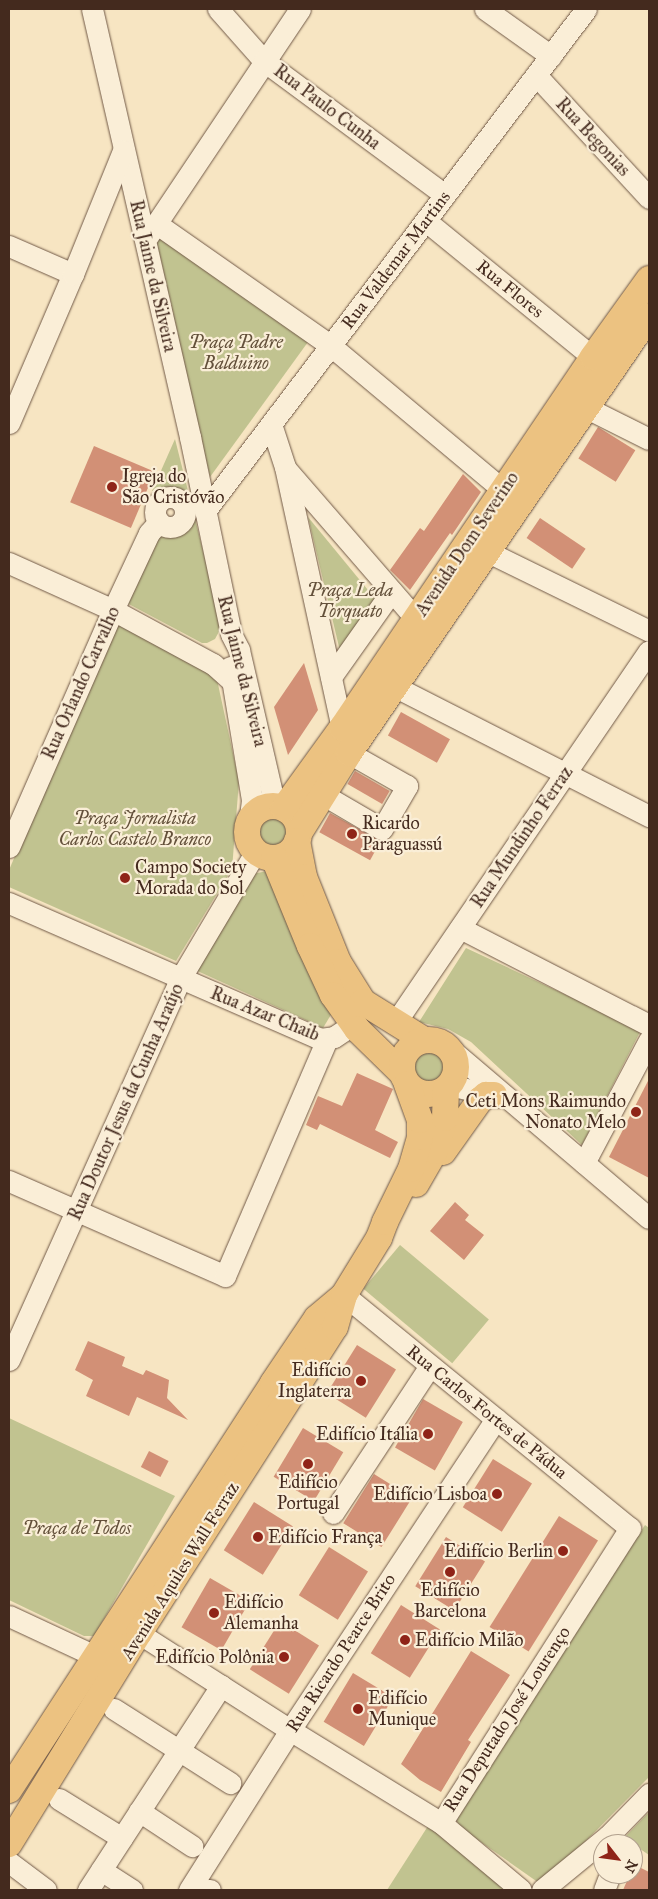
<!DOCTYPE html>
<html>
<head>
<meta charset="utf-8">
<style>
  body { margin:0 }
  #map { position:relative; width:658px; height:1899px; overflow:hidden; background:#f7e5c2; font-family:"IM FELL Great Primer",serif }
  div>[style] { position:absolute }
  .green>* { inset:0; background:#c1c390; transform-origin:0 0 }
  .round { border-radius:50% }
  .building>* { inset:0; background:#d29076; transform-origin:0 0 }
  .roads { filter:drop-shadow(0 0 1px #715947) drop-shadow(0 0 1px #715947) }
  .minor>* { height:21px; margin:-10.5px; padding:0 10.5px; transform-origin:10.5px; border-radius:10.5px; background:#faeed7 }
  .minor>.ring { margin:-10.5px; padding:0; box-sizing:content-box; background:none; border:21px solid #faeed7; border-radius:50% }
  .major>* { height:26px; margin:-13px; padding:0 13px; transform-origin:13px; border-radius:13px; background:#ecc281 }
  .major>.ring { margin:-13px; padding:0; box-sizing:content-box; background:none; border:26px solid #ecc281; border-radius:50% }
  .dots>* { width:14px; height:14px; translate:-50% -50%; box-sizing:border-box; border:2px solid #faeed7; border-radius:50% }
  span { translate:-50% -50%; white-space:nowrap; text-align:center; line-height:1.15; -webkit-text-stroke:4.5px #faeed7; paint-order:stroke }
  .street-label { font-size:18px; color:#442a1e }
  .park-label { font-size:18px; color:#63503a; font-style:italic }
  .poi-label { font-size:18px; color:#442a1e }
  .left { translate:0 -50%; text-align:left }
  .right { translate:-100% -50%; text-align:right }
  .frame { position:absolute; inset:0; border:10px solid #442a1e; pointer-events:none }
  .north { position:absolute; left:593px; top:1834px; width:50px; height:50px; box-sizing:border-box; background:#faeed7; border:1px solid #b1a08d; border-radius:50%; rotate:120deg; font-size:14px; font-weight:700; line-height:20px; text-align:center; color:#442a1e }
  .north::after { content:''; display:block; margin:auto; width:18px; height:22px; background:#8f2418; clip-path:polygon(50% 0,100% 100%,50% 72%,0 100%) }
</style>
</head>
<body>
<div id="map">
  <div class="green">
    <i style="clip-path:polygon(155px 234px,308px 342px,210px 477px)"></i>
    <i style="clip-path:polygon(175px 439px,222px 626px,215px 639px,207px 643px,202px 643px,123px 601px,153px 533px,174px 531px,180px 528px,188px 517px,189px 504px,182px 493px,169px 488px,152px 491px)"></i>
    <i style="clip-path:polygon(308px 517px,377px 601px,340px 651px)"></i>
    <i style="clip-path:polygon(117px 620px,216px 675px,239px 781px,232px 869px,176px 961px,9px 887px,9px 870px)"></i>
    <i class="round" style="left:255px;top:814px;width:36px;height:36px"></i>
    <i style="clip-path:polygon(267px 871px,335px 1008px,323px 1028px,193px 969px,253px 874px)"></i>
    <i style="clip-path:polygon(466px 948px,641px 1030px,582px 1145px,471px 1042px,448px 1029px,419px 1022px)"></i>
    <i class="round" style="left:411px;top:1049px;width:36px;height:36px"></i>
    <i style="left:400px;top:1245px;width:116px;height:57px;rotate:40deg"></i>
    <i style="clip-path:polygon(9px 1418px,175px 1496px,94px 1636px,84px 1636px,9px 1600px)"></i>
    <i style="clip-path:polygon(645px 1525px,649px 1528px,649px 1777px,578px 1849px,539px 1883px,461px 1828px,455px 1818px)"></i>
    <i style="clip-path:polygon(649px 1812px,649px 1855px,624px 1838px)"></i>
    <i style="clip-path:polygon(428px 1826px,508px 1887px,507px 1890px,387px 1890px)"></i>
  </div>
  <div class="building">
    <i style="left:598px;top:427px;width:44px;height:37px;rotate:32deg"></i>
    <i style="left:94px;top:446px;width:66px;height:61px;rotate:23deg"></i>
    <i style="clip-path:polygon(463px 474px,481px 492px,452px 535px,450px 533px,410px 590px,390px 570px,420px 528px,424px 531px)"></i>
    <i style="left:540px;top:518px;width:55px;height:24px;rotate:34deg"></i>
    <i style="clip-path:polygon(304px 663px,318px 710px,288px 755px,274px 707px)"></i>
    <i style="left:401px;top:712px;width:56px;height:27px;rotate:29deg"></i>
    <i style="left:355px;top:771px;width:40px;height:15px;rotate:30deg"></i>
    <i style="left:330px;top:813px;width:58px;height:22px;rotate:29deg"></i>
    <i style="clip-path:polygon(357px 1073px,393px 1089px,375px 1130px,398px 1142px,390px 1158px,320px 1124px,317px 1130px,306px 1125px,318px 1096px,342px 1106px)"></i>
    <i style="clip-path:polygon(649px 1079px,649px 1178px,609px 1157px)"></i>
    <i style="clip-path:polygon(455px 1202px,469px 1215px,465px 1220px,484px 1235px,464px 1260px,430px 1231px)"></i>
    <i style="clip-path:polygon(88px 1341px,125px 1357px,122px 1366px,143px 1375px,146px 1370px,169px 1380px,167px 1398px,188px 1420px,137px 1397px,129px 1416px,86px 1396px,93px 1380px,75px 1370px)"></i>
    <i style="left:357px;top:1345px;width:46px;height:57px;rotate:32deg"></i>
    <i style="left:423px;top:1399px;width:46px;height:56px;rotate:30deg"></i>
    <i style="left:303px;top:1428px;width:47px;height:57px;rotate:31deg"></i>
    <i style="left:149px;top:1451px;width:22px;height:18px;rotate:27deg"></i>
    <i style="left:493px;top:1459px;width:46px;height:57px;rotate:32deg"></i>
    <i style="left:374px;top:1474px;width:45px;height:58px;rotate:32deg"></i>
    <i style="left:254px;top:1502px;width:46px;height:57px;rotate:32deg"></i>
    <i style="left:559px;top:1516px;width:46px;height:131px;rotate:32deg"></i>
    <i style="left:446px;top:1537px;width:46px;height:58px;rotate:32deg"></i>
    <i style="left:329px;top:1547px;width:46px;height:57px;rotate:32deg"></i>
    <i style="left:210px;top:1578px;width:46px;height:57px;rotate:30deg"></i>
    <i style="left:401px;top:1605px;width:46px;height:57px;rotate:32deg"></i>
    <i style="left:280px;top:1621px;width:46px;height:57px;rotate:32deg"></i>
    <i style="clip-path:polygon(471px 1651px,510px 1675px,468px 1740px,471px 1742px,441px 1792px,420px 1780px,401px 1764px)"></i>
    <i style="left:353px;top:1673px;width:47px;height:57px;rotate:31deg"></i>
    <i style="clip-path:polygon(633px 1864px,649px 1872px,649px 1890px,623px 1890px,630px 1874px,633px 1874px)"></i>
  </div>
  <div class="roads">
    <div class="minor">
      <i style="left:92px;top:9px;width:439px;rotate:77.1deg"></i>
      <i style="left:190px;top:437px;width:201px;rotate:78.2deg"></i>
      <i style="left:231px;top:634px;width:18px;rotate:63deg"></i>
      <i style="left:239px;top:650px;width:160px;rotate:77deg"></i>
      <i style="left:218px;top:9px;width:69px;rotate:48.5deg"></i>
      <i style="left:264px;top:61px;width:225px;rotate:36.5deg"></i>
      <i style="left:485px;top:9px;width:81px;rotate:35.5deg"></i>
      <i style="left:536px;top:75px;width:167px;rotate:47.4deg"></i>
      <i style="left:426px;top:221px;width:215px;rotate:39.2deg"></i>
      <i style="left:157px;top:224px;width:213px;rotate:35deg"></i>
      <i style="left:331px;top:346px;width:224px;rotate:39.9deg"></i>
      <i style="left:148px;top:236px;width:273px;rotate:-56.2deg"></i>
      <i style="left:9px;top:246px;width:70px;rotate:23.6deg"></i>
      <i style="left:573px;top:401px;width:85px;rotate:26.6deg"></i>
      <i style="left:9px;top:423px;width:162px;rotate:-66.8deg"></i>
      <i style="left:73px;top:274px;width:133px;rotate:-67.9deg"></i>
      <i style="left:271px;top:424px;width:45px;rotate:72deg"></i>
      <i style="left:285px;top:467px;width:267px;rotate:77.7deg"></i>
      <i style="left:286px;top:469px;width:198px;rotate:49.1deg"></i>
      <i class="ring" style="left:155px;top:497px;width:9px;height:9px"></i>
      <i style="left:205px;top:511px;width:630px;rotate:-52.8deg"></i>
      <i style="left:486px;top:551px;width:182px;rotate:26.1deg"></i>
      <i style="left:9px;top:563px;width:114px;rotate:24.3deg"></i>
      <i style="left:113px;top:610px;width:114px;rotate:28.4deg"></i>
      <i style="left:213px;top:664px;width:24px;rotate:42deg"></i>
      <i style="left:230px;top:667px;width:135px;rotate:80.6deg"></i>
      <i style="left:252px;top:800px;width:25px;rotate:97deg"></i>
      <i style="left:331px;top:677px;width:105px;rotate:-54.7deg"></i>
      <i style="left:380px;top:679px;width:302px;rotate:27deg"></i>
      <i style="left:322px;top:794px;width:69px;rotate:30.3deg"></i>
      <i style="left:382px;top:829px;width:50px;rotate:-59.8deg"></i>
      <i style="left:407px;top:786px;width:67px;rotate:-150.4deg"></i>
      <i style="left:9px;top:847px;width:259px;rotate:-66.3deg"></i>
      <i style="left:113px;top:610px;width:85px;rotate:-64.9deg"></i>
      <i style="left:149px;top:533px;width:15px;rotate:-48deg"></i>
      <i style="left:9px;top:903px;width:339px;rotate:23.6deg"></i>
      <i style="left:320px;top:1039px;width:14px;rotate:-8deg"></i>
      <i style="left:334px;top:1037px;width:14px;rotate:-34deg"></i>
      <i style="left:346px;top:1029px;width:11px"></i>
      <i style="left:460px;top:928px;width:212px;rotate:27.2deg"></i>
      <i style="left:395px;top:1023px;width:450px;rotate:-55.7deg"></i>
      <i style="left:449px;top:1048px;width:262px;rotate:40.4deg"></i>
      <i style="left:450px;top:1085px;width:50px;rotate:13.8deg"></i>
      <i style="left:584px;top:1163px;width:139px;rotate:-62.1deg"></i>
      <i style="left:9px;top:1181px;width:236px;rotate:23.7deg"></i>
      <i style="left:225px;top:1276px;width:258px;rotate:-66.7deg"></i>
      <i style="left:344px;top:1295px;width:369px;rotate:39.2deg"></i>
      <i style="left:630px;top:1528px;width:350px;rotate:122.6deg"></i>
      <i style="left:9px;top:1360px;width:418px;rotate:-65.8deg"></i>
      <i style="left:180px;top:979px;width:149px;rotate:-59.3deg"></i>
      <i style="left:333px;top:1513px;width:176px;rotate:-56.6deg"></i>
      <i style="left:9px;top:1616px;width:95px;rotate:24.9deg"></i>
      <i style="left:126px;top:1625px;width:195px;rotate:32.6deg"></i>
      <i style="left:290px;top:1730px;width:177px;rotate:31.6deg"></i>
      <i style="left:441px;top:1823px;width:104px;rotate:39.9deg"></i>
      <i style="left:114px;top:1709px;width:138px;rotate:32.5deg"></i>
      <i style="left:59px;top:1799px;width:74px;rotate:31.8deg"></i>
      <i style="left:139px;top:1811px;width:64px;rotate:33.4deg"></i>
      <i style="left:9px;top:1862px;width:46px;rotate:37.1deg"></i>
      <i style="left:101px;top:1870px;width:37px;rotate:33deg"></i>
      <i style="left:88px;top:1890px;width:244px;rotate:-56.9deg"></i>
      <i style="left:189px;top:1890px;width:189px;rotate:-57.7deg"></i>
      <i style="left:290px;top:1730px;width:373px;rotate:-56.5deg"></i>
      <i style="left:208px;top:1890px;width:2px"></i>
      <i style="left:542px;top:1890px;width:85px;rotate:-39.3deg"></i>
      <i style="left:608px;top:1836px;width:59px;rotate:-45.7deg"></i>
      <i style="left:604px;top:1890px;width:17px;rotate:-69deg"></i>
    </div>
    <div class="major">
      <i class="ring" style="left:247px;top:806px;width:26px;height:26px"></i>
      <i style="left:284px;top:808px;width:99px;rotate:-54.1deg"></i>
      <i style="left:342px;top:728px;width:448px;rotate:-55.9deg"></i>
      <i style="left:593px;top:357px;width:96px;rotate:-54.3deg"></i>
      <i style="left:299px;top:833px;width:94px;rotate:-58deg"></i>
      <i style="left:349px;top:753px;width:530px;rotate:-55.53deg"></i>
      <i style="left:297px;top:841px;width:37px;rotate:79deg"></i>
      <i style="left:304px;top:877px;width:92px;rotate:68.2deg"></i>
      <i style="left:338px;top:962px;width:47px;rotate:58deg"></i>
      <i style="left:363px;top:1002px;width:72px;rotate:31.9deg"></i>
      <i style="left:274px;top:858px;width:95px;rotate:67.8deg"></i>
      <i style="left:310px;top:946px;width:54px;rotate:64.9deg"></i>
      <i style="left:333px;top:995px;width:42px;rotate:54.8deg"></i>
      <i style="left:357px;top:1029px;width:63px;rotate:44.4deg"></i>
      <i class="ring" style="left:402px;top:1040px;width:28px;height:28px"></i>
      <i style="left:443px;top:1152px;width:64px;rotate:-54.6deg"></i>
      <i style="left:480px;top:1100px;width:8px;rotate:-40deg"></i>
      <i style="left:486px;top:1095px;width:8px"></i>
      <i style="left:416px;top:1184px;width:38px;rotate:-60deg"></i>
      <i style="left:435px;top:1151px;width:34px;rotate:-73deg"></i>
      <i style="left:445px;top:1118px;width:28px;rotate:-88deg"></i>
      <i style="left:9px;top:1790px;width:485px;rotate:-57deg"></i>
      <i style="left:273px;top:1383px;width:78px;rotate:-55.9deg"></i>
      <i style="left:317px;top:1318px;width:35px;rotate:-40deg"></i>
      <i style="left:9px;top:1844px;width:248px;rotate:-58.4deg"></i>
      <i style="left:139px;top:1633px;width:363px;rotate:-57.4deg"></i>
      <i style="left:335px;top:1327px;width:33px;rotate:-74deg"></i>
      <i style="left:344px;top:1295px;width:67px;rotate:-58.4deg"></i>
      <i style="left:379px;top:1238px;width:17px;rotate:-69deg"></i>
      <i style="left:385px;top:1222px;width:59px;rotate:-63.9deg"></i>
      <i style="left:411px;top:1169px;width:33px;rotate:-74deg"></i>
      <i style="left:420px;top:1137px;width:17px;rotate:-90deg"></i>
      <i style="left:420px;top:1120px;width:38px;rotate:-110deg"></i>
    </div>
  </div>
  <div class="dots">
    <i style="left:112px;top:487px;background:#8f2418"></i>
    <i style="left:352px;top:834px;background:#8f2418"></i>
    <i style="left:125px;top:878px;background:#8f2418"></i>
    <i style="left:636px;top:1112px;background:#8f2418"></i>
    <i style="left:361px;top:1381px;background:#8f2418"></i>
    <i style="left:428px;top:1434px;background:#8f2418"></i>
    <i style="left:308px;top:1464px;background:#8f2418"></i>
    <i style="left:497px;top:1494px;background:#8f2418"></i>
    <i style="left:258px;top:1537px;background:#8f2418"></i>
    <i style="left:563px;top:1551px;background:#8f2418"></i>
    <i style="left:450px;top:1572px;background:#8f2418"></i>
    <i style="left:214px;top:1613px;background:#8f2418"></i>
    <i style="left:405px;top:1640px;background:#8f2418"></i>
    <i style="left:284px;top:1657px;background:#8f2418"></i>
    <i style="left:358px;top:1709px;background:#8f2418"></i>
  </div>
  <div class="street-label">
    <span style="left:327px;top:107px;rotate:37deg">Rua Paulo Cunha</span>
    <span style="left:593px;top:137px;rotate:47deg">Rua Begonias</span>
    <span style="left:396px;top:260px;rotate:-53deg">Rua Valdemar Martins</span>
    <span style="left:153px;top:276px;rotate:77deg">Rua Jaime da Silveira</span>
    <span style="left:510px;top:289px;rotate:39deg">Rua Flores</span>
    <span style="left:467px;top:544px;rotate:-56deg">Avenida Dom Severino</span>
    <span style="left:242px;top:671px;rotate:76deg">Rua Jaime da Silveira</span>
    <span style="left:81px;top:683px;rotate:-66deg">Rua Orlando Carvalho</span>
    <span style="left:522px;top:837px;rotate:-56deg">Rua Mundinho Ferraz</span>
    <span style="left:265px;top:1014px;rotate:22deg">Rua Azar Chaib</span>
    <span style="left:126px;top:1102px;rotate:-66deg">Rua Doutor Jesus da Cunha Araújo</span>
    <span style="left:487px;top:1412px;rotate:39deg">Rua Carlos Fortes de Pádua</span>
    <span style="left:180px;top:1571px;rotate:-58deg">Avenida Aquiles Wall Ferraz</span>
    <span style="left:341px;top:1653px;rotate:-57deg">Rua Ricardo Pearce Brito</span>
    <span style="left:507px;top:1719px;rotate:-57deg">Rua Deputado José Lourenço</span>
  </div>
  <div class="park-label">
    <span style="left:236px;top:353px">Praça Padre<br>Balduino</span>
    <span style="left:350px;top:601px">Praça Leda<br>Torquato</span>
    <span style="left:135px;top:829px">Praça Jornalista<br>Carlos Castelo Branco</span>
    <span style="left:77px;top:1528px">Praça de Todos</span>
  </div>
  <div class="poi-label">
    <span class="left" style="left:122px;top:487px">Igreja do<br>São Cristóvão</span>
    <span class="left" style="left:362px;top:834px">Ricardo<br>Paraguassú</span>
    <span class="left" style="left:135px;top:878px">Campo Society<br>Morada do Sol</span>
    <span class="right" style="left:626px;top:1112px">Ceti Mons Raimundo<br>Nonato Melo</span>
    <span class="right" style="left:351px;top:1381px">Edifício<br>Inglaterra</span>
    <span class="right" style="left:418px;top:1434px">Edifício Itália</span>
    <span style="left:308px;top:1493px">Edifício<br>Portugal</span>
    <span class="right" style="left:487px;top:1494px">Edifício Lisboa</span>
    <span class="left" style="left:268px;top:1537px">Edifício França</span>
    <span class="right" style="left:553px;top:1551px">Edifício Berlin</span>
    <span style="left:450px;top:1601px">Edifício<br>Barcelona</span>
    <span class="left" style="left:224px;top:1613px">Edifício<br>Alemanha</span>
    <span class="left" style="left:415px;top:1640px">Edifício Milão</span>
    <span class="right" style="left:274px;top:1657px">Edifício Polônia</span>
    <span class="left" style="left:368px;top:1709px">Edifício<br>Munique</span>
  </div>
  <div class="frame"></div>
  <div class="north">N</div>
</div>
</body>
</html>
